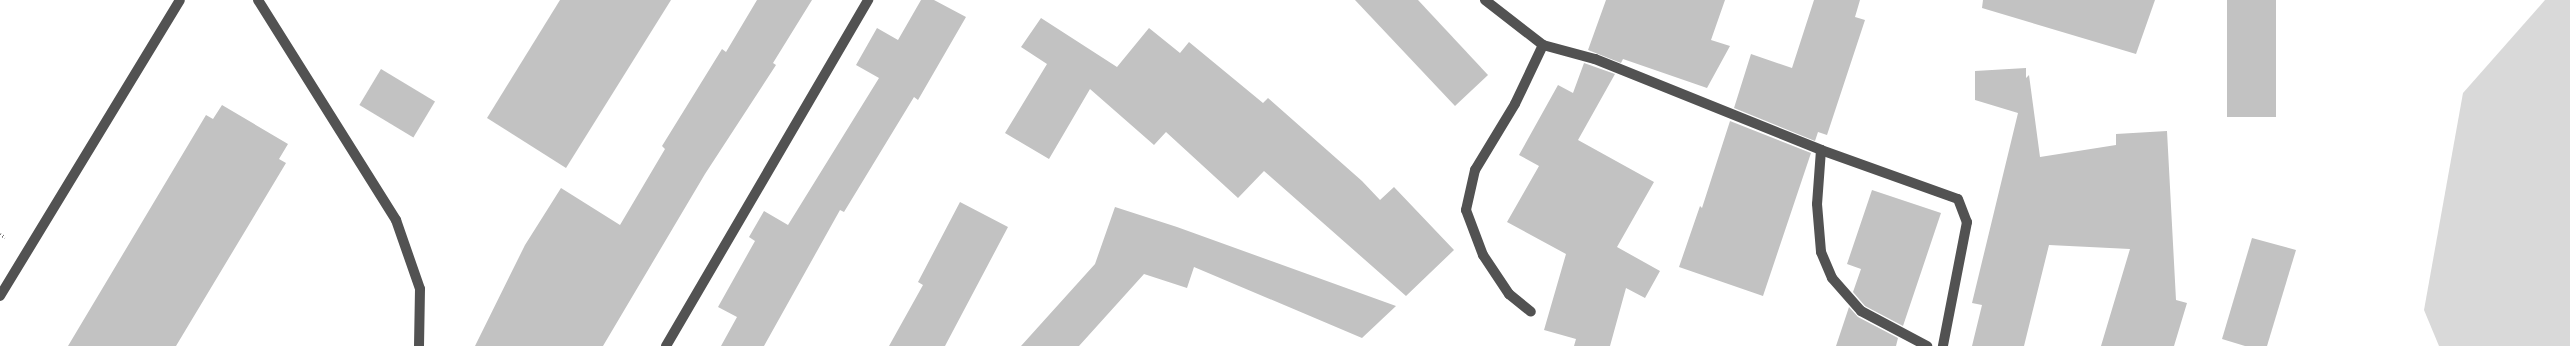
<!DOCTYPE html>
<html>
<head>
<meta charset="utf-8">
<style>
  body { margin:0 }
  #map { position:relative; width:2570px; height:346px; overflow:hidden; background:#fff; font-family:Inter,sans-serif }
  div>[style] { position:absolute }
  .green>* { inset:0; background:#d9d9d9 }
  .building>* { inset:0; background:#c2c2c2; transform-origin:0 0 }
  .path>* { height:2.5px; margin-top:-1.25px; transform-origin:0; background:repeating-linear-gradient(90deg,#747474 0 1px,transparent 0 3px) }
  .minor>* { height:10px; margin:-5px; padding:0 5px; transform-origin:5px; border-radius:5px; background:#525252 }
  span { translate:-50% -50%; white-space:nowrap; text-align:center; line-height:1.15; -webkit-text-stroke:3.5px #fff; paint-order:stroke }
</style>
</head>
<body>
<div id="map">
  <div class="green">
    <i style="clip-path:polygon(2545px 0,2570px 0,2570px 346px,2439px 346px,2424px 310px,2463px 93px)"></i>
  </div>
  <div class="building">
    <i style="clip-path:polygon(560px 0,671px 0,566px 168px,487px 118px)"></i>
    <i style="clip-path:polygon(757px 0,812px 0,773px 63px,776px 65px,705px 174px,603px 346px,475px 346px,525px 245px,561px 188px,620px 225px,665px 149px,662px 146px,722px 49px,726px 52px)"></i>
    <i style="clip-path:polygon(921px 0,934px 0,966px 17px,918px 100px,914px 97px,844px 212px,840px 210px,764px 346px,721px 346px,737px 317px,718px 307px,755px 241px,749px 237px,764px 211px,788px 225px,879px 78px,856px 65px,877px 28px,898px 40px)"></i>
    <i style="clip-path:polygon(1355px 0,1418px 0,1488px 75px,1455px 106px)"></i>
    <i style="clip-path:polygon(1606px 0,1725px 0,1711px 40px,1730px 46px,1707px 88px,1623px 59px,1621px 63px,1588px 50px)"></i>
    <i style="clip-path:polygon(1814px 0,1860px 0,1855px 17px,1865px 20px,1827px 135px,1818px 132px,1815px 141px,1734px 108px,1751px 54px,1792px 68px)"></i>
    <i style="clip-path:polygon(1983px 0,2155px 0,2136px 54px,1982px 8px)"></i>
    <i style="left:2227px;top:0;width:49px;height:117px"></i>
    <i style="clip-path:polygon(1041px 18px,1117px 67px,1149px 28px,1180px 53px,1189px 42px,1263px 103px,1268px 98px,1362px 181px,1380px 200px,1394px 187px,1454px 250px,1406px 296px,1264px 171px,1238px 198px,1166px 132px,1154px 145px,1090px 89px,1049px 159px,1005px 133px,1047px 64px,1021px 47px)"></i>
    <i style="clip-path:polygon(1584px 63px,1615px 74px,1578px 140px,1654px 182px,1617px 247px,1660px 271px,1645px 298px,1626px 288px,1610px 346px,1574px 346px,1576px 339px,1544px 330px,1566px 254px,1507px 222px,1539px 166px,1519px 155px,1558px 85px,1573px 93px)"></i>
    <i style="clip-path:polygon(2026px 68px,2026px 78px,2029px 75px,2040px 157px,2116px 145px,2116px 134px,2167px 131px,2176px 300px,2187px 303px,2174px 346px,2101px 346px,2130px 249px,2049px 245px,2024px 346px,1972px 346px,1982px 305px,1972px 303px,2018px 113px,1975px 100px,1975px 71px)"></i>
    <i style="left:381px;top:69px;width:63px;height:42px;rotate:31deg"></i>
    <i style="clip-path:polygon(222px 105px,288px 144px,279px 159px,286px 163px,176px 346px,68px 346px,206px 115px,213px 119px)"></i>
    <i style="clip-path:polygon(1730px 121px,1811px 153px,1763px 296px,1679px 267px,1700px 206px,1702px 208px)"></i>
    <i style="clip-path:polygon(1872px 190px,1941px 213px,1903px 326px,1865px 306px,1853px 292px,1861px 269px,1847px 264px)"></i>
    <i style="clip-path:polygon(960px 202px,1008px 227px,945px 346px,889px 346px,923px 285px,918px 282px)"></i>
    <i style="clip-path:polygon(1115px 207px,1177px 227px,1396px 306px,1362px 338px,1194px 267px,1187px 288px,1144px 274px,1079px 346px,1021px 346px,1095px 264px)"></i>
    <i style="clip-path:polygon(2252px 238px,2296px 250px,2267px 346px,2245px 346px,2222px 339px)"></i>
    <i style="clip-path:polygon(1849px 307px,1858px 317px,1898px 338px,1896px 346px,1836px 346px)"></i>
  </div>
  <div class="path">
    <i style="left:0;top:234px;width:6px;rotate:31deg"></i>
  </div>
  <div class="minor">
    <i style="left:258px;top:0;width:260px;rotate:57.9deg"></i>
    <i style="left:396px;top:220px;width:73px;rotate:70.8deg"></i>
    <i style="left:420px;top:289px;width:57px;rotate:91deg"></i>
    <i style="left:1485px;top:0;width:73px;rotate:37.8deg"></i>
    <i style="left:1543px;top:45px;width:65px;rotate:115.4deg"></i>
    <i style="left:1515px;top:104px;width:77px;rotate:121.2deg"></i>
    <i style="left:1475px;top:170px;width:41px;rotate:102.7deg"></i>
    <i style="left:1466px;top:210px;width:48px;rotate:69.3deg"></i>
    <i style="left:1483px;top:255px;width:47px;rotate:56.3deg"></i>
    <i style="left:1509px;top:294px;width:28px;rotate:39deg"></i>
    <i style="left:1543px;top:45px;width:54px;rotate:15.1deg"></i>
    <i style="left:1595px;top:59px;width:244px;rotate:21.9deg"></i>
    <i style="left:1821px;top:150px;width:145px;rotate:19.7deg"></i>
    <i style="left:1958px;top:199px;width:25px;rotate:69deg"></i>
    <i style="left:1967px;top:222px;width:126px;rotate:101deg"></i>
    <i style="left:1821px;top:150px;width:54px;rotate:94.2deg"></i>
    <i style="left:1817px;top:204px;width:48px;rotate:85.2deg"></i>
    <i style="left:1821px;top:252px;width:28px;rotate:67deg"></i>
    <i style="left:1832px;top:278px;width:44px;rotate:48.7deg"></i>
    <i style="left:1861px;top:311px;width:75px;rotate:27.9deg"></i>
    <i style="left:0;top:296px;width:346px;rotate:-58.7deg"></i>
    <i style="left:666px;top:346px;width:401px;rotate:-59.7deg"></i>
  </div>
</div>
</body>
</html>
